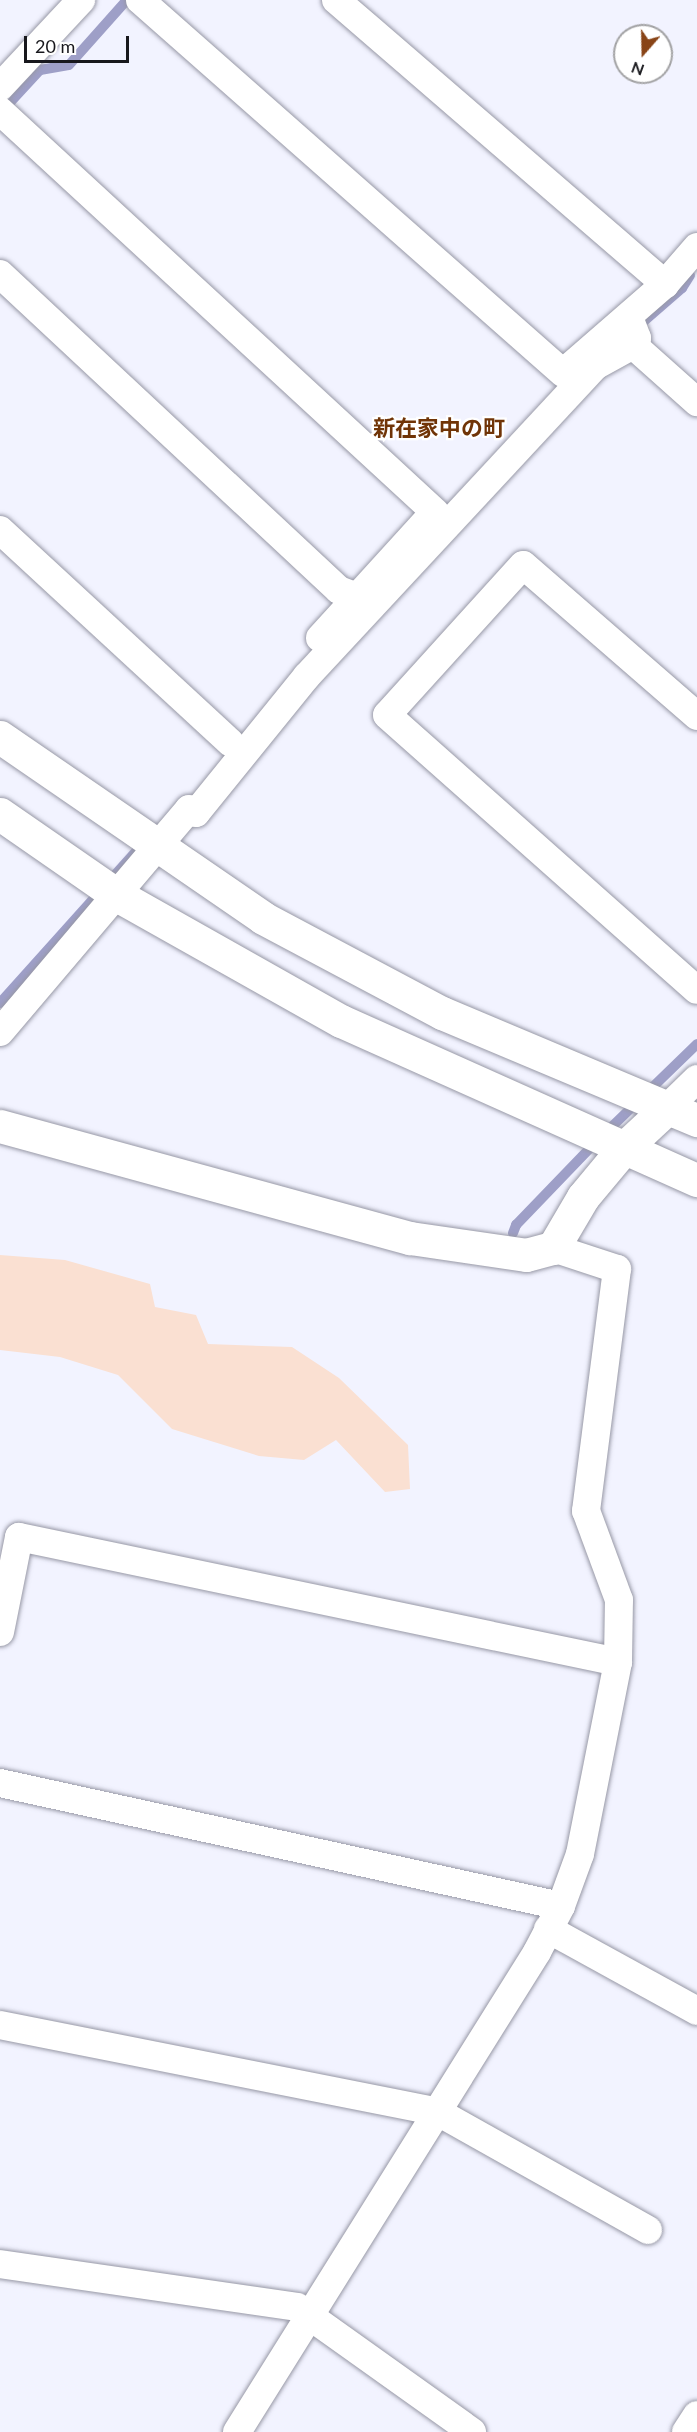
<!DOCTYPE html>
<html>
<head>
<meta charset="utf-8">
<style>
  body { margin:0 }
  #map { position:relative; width:697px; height:2432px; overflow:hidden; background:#f2f3ff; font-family:Lato,"Noto Sans JP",sans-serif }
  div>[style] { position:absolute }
  .green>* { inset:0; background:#fae0d2 }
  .stream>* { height:10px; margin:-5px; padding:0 5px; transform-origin:5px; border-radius:5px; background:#9e9fc7 }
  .roads { filter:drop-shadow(0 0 2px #9798a6) drop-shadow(0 0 2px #9798a6) }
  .street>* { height:28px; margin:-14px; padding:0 14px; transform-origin:14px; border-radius:14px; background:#fff }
  .secondary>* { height:33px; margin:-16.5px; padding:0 16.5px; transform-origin:16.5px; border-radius:16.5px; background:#fff }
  span { translate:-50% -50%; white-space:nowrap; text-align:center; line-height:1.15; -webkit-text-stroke:4.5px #fff; paint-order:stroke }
  .neighbourhood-label { font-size:22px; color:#703407; font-weight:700 }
  .north { position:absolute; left:613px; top:24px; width:60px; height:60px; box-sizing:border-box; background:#fff; border:2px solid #a3a3a5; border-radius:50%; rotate:200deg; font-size:16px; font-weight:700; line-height:24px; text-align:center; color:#18181d }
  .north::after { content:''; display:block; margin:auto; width:21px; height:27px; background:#884417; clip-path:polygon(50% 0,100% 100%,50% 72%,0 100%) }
  .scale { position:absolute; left:24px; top:36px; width:105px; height:27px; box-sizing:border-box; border:3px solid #18181d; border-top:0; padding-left:8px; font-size:18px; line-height:21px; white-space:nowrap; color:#18181d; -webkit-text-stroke:4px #fff; paint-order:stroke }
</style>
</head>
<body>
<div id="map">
  <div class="green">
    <i style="clip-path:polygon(0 1255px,65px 1260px,150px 1284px,155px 1307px,196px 1315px,208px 1344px,292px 1347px,339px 1378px,408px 1445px,410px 1489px,385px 1492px,336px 1440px,304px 1460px,259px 1456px,172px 1429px,118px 1375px,60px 1357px,0 1350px)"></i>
  </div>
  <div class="stream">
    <i style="left:2px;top:111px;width:56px;rotate:-47.2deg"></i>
    <i style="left:40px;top:70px;width:29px;rotate:-10deg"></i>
    <i style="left:69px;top:65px;width:87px;rotate:-48.3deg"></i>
    <i style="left:636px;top:328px;width:61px;rotate:-41deg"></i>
    <i style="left:682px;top:288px;width:15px;rotate:-58deg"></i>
    <i style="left:0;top:1003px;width:219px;rotate:-48.1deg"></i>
    <i style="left:513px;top:1233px;width:9px;rotate:-69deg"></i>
    <i style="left:516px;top:1225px;width:115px;rotate:-46.1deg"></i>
    <i style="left:596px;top:1142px;width:141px;rotate:-44.1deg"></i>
  </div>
  <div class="roads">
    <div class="street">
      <i style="left:140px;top:0;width:564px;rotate:41.41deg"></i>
      <i style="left:336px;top:0;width:435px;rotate:40.8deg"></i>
      <i style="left:0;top:87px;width:119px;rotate:-47deg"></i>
      <i style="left:0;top:111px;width:592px;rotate:42.67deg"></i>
      <i style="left:0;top:274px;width:463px;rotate:43deg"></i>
      <i style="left:339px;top:590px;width:17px;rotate:21deg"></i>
      <i style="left:633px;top:345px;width:86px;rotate:41.7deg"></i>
      <i style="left:565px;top:371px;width:133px;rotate:-41deg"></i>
      <i style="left:665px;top:284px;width:49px;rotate:-49.1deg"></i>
      <i style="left:0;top:530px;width:313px;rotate:42.7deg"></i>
      <i style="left:320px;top:638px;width:164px;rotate:-47.7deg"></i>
      <i style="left:697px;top:716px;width:230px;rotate:-139deg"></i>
      <i style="left:523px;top:565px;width:202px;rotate:132.2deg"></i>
      <i style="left:387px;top:715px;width:414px;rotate:41.6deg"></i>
      <i style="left:0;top:1032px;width:292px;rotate:-49.7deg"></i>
      <i style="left:189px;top:809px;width:8px;rotate:30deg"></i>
      <i style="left:196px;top:813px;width:176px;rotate:-51deg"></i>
      <i style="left:307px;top:676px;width:423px;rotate:-47.1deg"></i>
      <i style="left:595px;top:366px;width:43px;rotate:-28.9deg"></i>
      <i style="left:633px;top:345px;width:8px;rotate:-60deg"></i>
      <i style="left:637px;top:338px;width:22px;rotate:-111deg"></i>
      <i style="left:666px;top:1109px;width:43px;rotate:-44.1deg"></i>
      <i style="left:0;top:1632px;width:97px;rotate:-78.7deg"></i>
      <i style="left:19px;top:1537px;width:612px;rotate:11.79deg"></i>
      <i style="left:0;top:1783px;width:574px;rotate:12.37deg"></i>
      <i style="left:548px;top:1929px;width:170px;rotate:28.8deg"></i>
      <i style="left:0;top:2025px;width:444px;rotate:11.2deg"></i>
      <i style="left:436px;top:2111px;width:243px;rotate:29.3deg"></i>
      <i style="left:0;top:2264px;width:300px;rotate:8.2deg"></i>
      <i style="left:297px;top:2307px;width:215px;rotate:35.5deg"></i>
      <i style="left:237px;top:2432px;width:566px;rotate:-57.99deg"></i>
      <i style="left:537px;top:1952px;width:52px;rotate:-62.4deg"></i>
      <i style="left:561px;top:1906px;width:55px;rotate:-69.9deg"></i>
      <i style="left:580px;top:1854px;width:196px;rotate:-78.8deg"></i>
      <i style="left:618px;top:1662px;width:62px;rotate:-89.1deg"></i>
      <i style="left:619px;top:1600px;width:95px;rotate:-110.3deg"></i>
      <i style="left:586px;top:1511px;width:244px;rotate:-82.7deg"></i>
      <i style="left:617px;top:1269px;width:67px;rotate:-161.8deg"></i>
      <i style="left:686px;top:2432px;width:20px;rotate:-57deg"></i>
    </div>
    <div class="secondary">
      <i style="left:0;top:737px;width:319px;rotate:34.5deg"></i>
      <i style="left:263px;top:918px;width:203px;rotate:28deg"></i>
      <i style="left:442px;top:1013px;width:277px;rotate:22.8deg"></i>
      <i style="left:0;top:814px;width:142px;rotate:34.7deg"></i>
      <i style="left:117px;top:895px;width:257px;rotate:29.4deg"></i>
      <i style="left:341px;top:1021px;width:390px;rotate:24.1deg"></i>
      <i style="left:0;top:1126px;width:425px;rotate:15.3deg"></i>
      <i style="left:410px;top:1238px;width:117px;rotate:8.3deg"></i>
      <i style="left:526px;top:1255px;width:28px;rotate:-15deg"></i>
      <i style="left:553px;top:1248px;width:59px;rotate:-59.5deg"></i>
      <i style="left:583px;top:1197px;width:62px;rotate:-50.2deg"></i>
      <i style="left:623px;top:1149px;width:59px;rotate:-42.9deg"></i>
    </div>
  </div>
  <div class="neighbourhood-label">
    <span style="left:439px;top:428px">新在家中の町</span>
  </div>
  <div class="north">N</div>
  <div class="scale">20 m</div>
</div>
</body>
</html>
